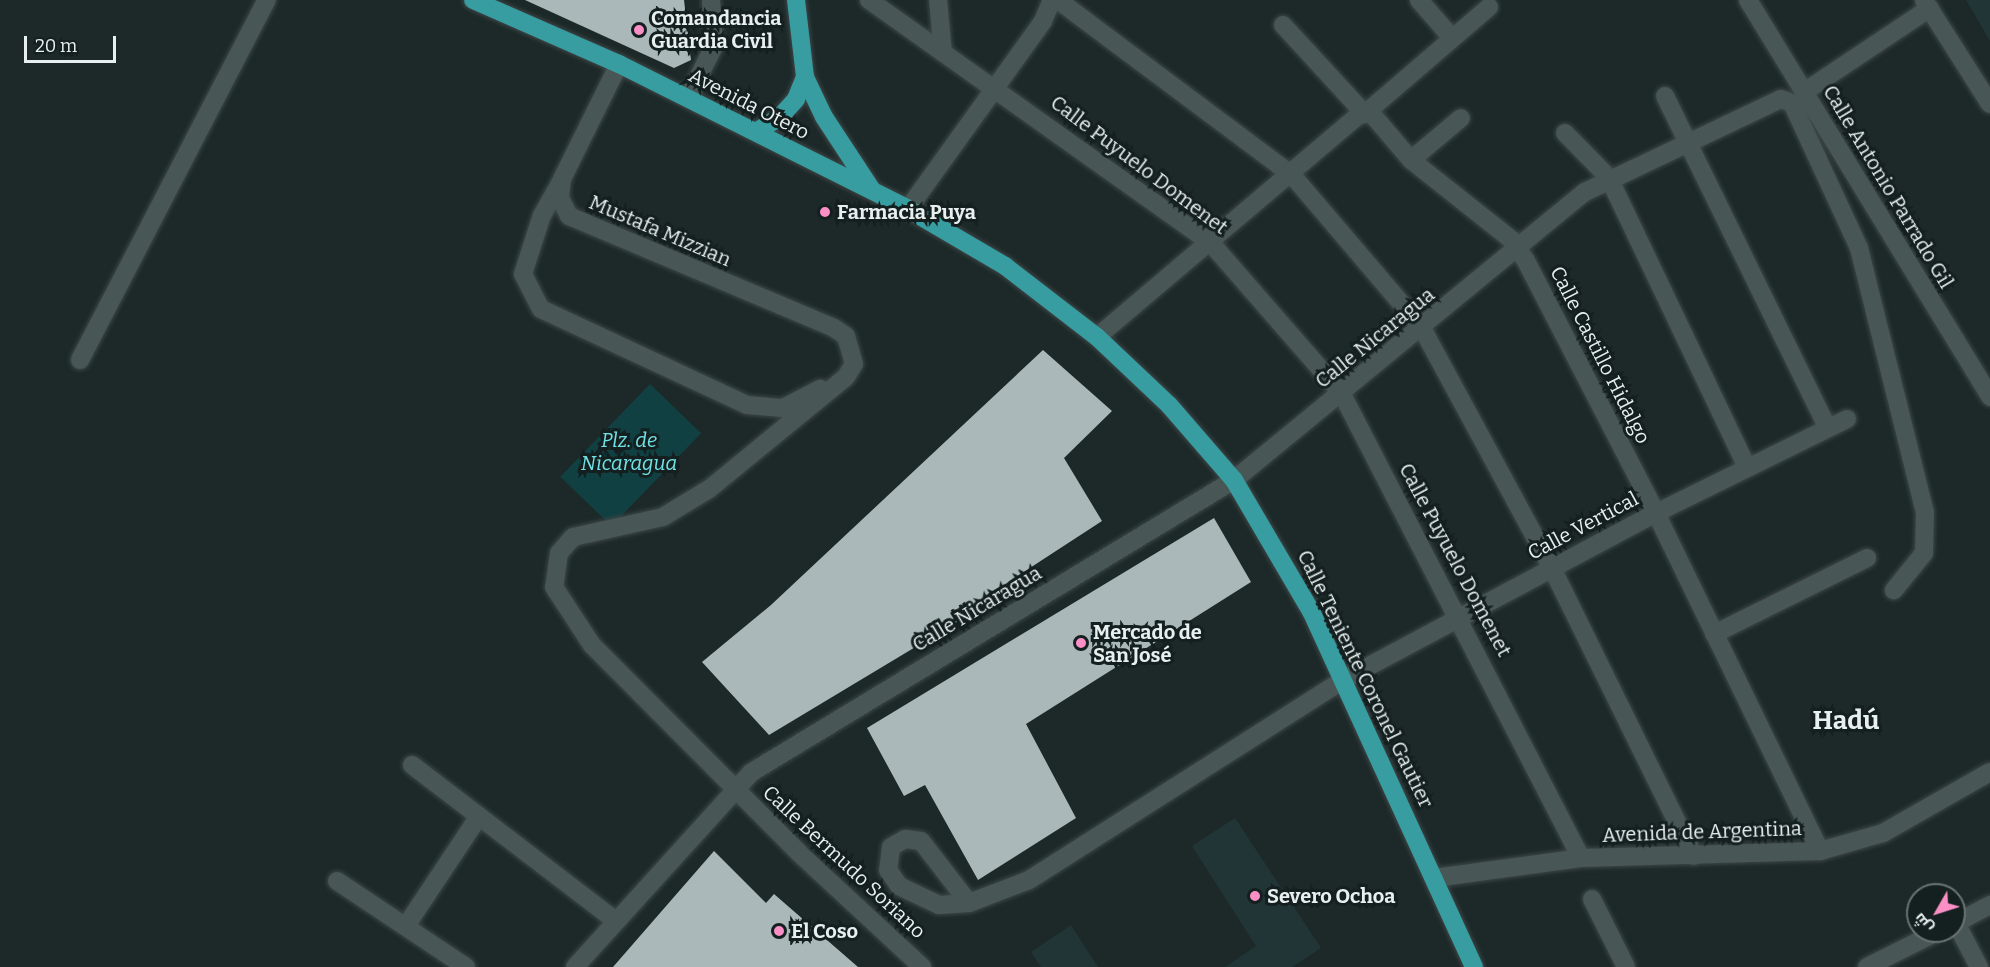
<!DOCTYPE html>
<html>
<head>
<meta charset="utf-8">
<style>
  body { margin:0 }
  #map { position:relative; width:1990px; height:967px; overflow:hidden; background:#1d2929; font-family:Bitter,Cairo,serif }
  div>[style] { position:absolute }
  .built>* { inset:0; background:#223536 }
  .green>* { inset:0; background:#114042; transform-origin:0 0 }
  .building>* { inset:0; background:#abb8b9 }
  .roads { filter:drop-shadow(0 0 2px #3d4647) drop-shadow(0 0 2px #3d4647) }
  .minor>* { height:18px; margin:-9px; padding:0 9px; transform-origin:9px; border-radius:9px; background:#495656 }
  .major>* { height:18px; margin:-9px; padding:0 9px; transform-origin:9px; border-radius:9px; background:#379da0 }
  .dots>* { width:16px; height:16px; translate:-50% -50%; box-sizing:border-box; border:3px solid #141f1f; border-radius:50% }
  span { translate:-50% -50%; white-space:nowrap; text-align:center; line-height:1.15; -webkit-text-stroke:6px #141f1f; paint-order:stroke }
  .poi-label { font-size:20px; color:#e8efef; font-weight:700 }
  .left { translate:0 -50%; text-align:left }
  .street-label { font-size:20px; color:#e8efef }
  .park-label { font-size:20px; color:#71e1e5; font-style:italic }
  .district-label { font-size:26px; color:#e8efef; font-weight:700 }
  .north { position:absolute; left:1906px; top:883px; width:60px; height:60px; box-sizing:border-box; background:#141f1f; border:2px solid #697272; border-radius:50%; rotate:231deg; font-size:16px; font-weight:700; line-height:24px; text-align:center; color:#e8efef }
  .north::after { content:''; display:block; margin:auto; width:21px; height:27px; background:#fa8fc6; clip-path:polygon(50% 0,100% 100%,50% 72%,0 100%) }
  .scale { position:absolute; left:24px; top:36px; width:92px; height:27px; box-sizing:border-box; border:3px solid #e8efef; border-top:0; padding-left:8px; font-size:18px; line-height:21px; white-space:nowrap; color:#e8efef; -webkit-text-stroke:4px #141f1f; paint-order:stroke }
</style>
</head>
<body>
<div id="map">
  <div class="built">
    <i style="clip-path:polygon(1966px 0,1990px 0,1990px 41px)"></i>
    <i style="clip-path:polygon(1235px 818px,1321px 948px,1292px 967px,1225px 967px,1256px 946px,1192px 846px)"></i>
    <i style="clip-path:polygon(1071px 925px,1098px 967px,1041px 967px,1031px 952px)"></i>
  </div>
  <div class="green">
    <i style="left:650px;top:384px;width:71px;height:129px;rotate:44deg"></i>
  </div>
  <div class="building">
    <i style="clip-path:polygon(525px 0,684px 0,691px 60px,674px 68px)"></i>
    <i style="clip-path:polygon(1043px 350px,1112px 411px,1064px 458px,1102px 521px,953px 618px,957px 622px,769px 735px,702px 662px,771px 605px)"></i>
    <i style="clip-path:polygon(1214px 518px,1251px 582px,1026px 724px,1076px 818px,978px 880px,925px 785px,904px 796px,867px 728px)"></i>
    <i style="clip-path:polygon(714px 851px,766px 903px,774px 894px,858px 967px,613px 967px)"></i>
  </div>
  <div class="roads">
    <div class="minor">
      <i style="left:869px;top:0;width:418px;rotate:35.4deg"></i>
      <i style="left:1210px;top:242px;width:201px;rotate:49deg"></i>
      <i style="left:1342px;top:394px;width:522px;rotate:62.75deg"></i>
      <i style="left:938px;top:0;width:53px;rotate:84.6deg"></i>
      <i style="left:1058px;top:0;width:292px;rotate:36.8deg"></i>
      <i style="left:1292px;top:175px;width:201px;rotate:49.6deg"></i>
      <i style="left:1422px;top:328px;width:273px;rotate:61.6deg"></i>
      <i style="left:1552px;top:568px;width:321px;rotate:63.8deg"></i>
      <i style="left:1419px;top:0;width:50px;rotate:49deg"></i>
      <i style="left:1748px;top:0;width:465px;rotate:58.6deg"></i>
      <i style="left:1924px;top:0;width:123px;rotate:57.6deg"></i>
      <i style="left:1283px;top:25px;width:118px;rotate:47.4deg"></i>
      <i style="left:619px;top:64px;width:128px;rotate:116.4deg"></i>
      <i style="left:562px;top:179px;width:19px;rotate:96deg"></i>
      <i style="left:560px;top:198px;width:20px;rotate:63deg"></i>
      <i style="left:569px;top:216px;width:288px;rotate:22.9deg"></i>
      <i style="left:834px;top:328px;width:14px;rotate:34deg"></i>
      <i style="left:846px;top:336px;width:29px;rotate:74deg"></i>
      <i style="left:854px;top:364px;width:15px;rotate:122deg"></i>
      <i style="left:846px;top:377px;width:177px;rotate:140.7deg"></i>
      <i style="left:709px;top:489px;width:54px;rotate:148.7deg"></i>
      <i style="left:663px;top:517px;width:92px;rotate:167.5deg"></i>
      <i style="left:573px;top:537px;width:21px;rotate:131deg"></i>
      <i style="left:559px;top:553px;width:34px;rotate:98deg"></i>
      <i style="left:554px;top:587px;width:69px;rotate:56.8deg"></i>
      <i style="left:592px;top:645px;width:293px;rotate:45.1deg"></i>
      <i style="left:799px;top:853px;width:168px;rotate:42.8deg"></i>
      <i style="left:1804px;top:92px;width:151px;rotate:-33.7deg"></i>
      <i style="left:1665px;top:96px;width:369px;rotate:63.9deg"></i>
      <i style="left:688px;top:98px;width:58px;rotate:-63.4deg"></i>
      <i style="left:714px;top:46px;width:46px;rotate:-93.7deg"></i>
      <i style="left:1367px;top:112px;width:161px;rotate:-40.7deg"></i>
      <i style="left:1565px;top:133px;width:63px;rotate:45.6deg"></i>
      <i style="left:1609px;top:178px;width:320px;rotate:64.5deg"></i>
      <i style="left:1411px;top:160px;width:65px;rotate:-40deg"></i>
      <i style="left:560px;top:183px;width:37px;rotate:119deg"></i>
      <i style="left:542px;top:215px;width:62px;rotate:107.9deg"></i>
      <i style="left:523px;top:274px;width:39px;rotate:63deg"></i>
      <i style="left:541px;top:309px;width:227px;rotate:25deg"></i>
      <i style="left:747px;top:405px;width:36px;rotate:5deg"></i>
      <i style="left:783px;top:408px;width:42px;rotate:-27.2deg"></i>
      <i style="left:908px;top:209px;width:231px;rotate:-54.3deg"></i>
      <i style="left:1043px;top:21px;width:23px;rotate:-67deg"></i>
      <i style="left:1097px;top:337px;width:343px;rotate:-40.3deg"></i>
      <i style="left:1359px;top:115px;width:12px;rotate:-9deg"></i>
      <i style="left:1371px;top:113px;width:62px;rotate:49.6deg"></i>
      <i style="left:1411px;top:160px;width:129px;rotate:38.4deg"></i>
      <i style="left:1512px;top:240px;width:25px;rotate:56deg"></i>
      <i style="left:1526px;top:261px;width:284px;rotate:62.7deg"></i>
      <i style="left:1656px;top:513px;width:376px;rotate:64.1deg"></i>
      <i style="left:80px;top:360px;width:406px;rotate:-62.6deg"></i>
      <i style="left:1714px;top:634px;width:171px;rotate:-26.4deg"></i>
      <i style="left:412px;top:765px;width:257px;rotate:37.4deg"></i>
      <i style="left:1434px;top:878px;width:148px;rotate:-7.7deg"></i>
      <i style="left:1581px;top:858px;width:239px;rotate:-1.7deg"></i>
      <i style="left:1820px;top:851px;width:66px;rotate:-15.9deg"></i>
      <i style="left:1883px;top:833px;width:123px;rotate:-29.7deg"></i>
      <i style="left:337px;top:881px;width:155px;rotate:33.7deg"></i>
      <i style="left:1592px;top:899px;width:76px;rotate:63.4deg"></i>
      <i style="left:969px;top:903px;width:78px;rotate:-127.7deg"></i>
      <i style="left:921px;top:841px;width:16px;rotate:-173deg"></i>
      <i style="left:905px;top:839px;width:16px;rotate:150deg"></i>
      <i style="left:891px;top:847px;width:23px;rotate:97deg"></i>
      <i style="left:888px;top:870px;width:19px;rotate:55deg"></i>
      <i style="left:899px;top:886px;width:44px;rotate:25.4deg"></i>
      <i style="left:939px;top:905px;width:30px;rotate:-4deg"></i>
      <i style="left:969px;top:903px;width:64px;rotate:-21deg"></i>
      <i style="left:1029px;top:880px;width:372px;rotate:-32.5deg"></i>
      <i style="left:1343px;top:680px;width:355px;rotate:-28.1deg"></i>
      <i style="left:1656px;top:513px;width:213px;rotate:-26.2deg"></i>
      <i style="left:1956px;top:923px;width:50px;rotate:62.4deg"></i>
      <i style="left:1954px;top:924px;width:41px;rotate:-27.8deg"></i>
      <i style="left:406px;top:926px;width:132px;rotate:-56.4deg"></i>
      <i style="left:575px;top:967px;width:263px;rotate:-47.8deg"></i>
      <i style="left:752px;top:772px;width:564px;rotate:-31.21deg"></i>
      <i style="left:1234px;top:480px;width:454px;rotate:-39.4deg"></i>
      <i style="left:1585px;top:192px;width:217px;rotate:-25.4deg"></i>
      <i style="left:1781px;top:99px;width:12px;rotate:20deg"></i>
      <i style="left:1792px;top:103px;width:160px;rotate:65.2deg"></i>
      <i style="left:1859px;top:248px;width:272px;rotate:76deg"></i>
      <i style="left:1925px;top:512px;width:41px;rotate:91.4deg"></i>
      <i style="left:1924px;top:553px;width:48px;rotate:129deg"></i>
      <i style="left:1867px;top:967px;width:80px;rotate:-26.6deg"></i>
    </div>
    <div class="major">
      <i style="left:473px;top:0;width:159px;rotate:23.7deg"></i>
      <i style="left:619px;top:64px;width:323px;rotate:26.6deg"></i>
      <i style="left:908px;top:209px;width:113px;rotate:30.4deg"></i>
      <i style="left:1005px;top:266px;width:116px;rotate:37.7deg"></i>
      <i style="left:1097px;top:337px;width:99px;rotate:43.4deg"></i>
      <i style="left:1169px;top:405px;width:99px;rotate:49.1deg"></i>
      <i style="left:1234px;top:480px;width:152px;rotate:59.6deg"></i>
      <i style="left:1311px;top:611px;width:392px;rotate:65.4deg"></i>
      <i style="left:796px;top:0;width:78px;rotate:83.3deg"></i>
      <i style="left:805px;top:77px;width:44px;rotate:64.6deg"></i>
      <i style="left:824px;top:117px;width:87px;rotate:56.7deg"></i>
      <i style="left:756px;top:132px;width:28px;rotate:-32deg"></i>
      <i style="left:780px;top:117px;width:24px;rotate:-48deg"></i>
      <i style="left:796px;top:99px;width:24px;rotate:-68deg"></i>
    </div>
  </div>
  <div class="dots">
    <i style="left:639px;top:30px;background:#fa8fc6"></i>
    <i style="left:825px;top:212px;background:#fa8fc6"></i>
    <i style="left:1081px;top:643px;background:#fa8fc6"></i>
    <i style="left:1255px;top:896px;background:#fa8fc6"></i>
    <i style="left:779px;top:931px;background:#fa8fc6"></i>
  </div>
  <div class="poi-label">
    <span class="left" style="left:651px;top:30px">Comandancia<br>Guardia Civil</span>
    <span class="left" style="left:837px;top:212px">Farmacia Puya</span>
    <span class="left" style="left:1093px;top:644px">Mercado de<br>San José</span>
    <span class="left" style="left:1267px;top:896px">Severo Ochoa</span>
    <span class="left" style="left:791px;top:931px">El Coso</span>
  </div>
  <div class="street-label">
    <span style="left:749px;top:104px;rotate:27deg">Avenida Otero</span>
    <span style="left:1139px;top:165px;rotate:37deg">Calle Puyuelo Domenet</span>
    <span style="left:1888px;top:187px;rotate:59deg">Calle Antonio Parrado Gil</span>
    <span style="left:660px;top:231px;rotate:23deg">Mustafa Mizzian</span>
    <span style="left:1375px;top:338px;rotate:-39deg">Calle Nicaragua</span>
    <span style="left:1600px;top:355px;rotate:63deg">Calle Castillo Hidalgo</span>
    <span style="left:1583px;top:526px;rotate:-28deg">Calle Vertical</span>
    <span style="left:1455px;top:560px;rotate:62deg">Calle Puyuelo Domenet</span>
    <span style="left:977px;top:609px;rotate:-31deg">Calle Nicaragua</span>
    <span style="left:1365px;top:679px;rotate:64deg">Calle Teniente Coronel Gautier</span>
    <span style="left:1702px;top:832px;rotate:-2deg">Avenida de Argentina</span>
    <span style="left:844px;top:862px;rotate:43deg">Calle Bermudo Soriano</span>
  </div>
  <div class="park-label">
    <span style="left:629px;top:452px">Plz. de<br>Nicaragua</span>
  </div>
  <div class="district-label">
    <span style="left:1846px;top:721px">Hadú</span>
  </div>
  <div class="north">ش</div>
  <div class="scale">20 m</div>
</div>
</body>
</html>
